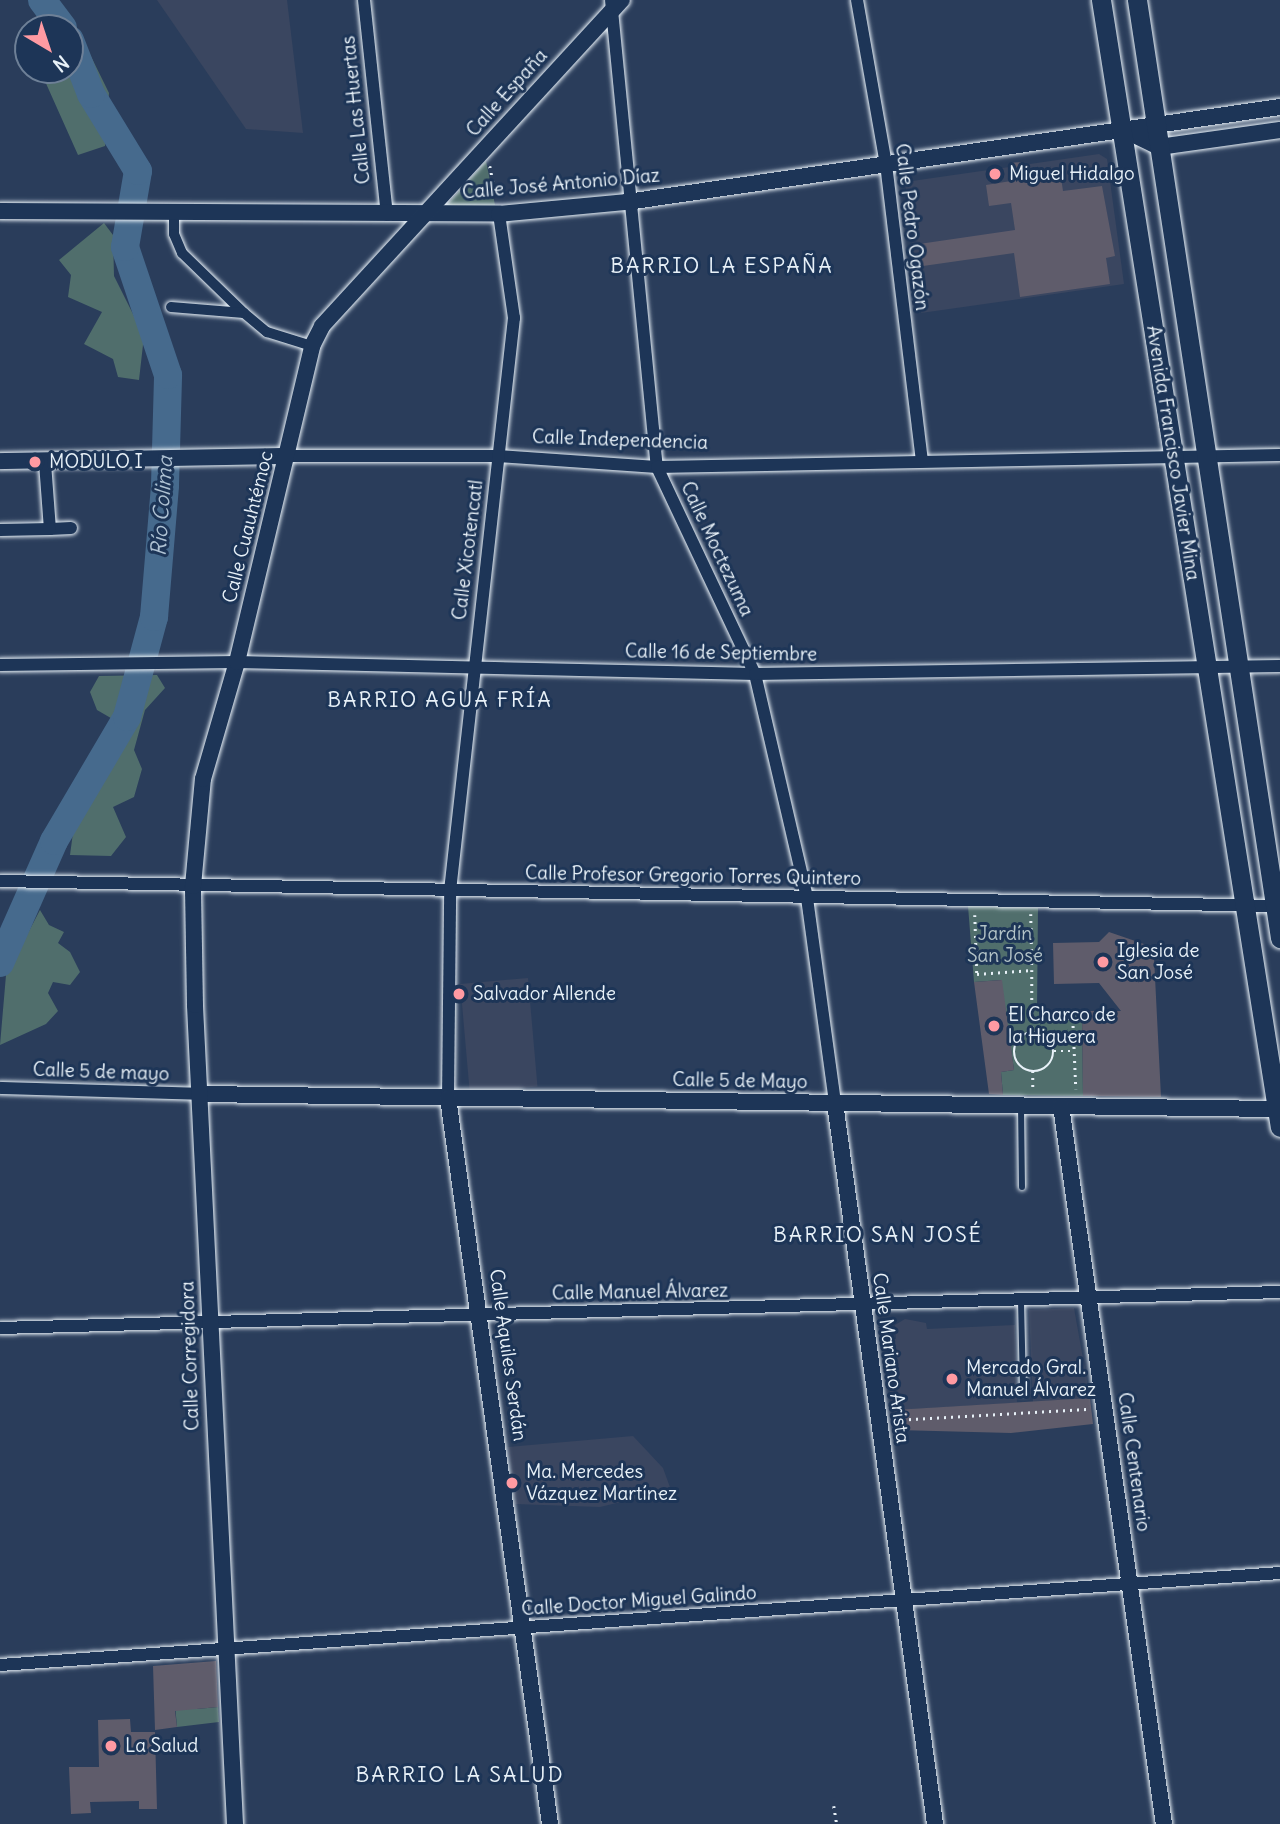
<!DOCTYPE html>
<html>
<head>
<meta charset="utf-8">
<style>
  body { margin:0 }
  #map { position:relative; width:1280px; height:1824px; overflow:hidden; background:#2a3d5b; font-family:Delius,sans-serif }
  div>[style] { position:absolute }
  .built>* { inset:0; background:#3a4660; transform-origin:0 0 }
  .green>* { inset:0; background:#506e6c }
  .river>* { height:28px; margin:-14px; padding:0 14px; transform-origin:14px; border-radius:14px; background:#466a8d }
  .building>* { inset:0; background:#5f5c6b }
  .path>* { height:2.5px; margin-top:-1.25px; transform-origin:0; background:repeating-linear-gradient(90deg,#e8f1f8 0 2px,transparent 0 7px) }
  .path>.ring { margin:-1.25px; padding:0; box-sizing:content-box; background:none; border:2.5px solid #e8f1f8; border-radius:50% }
  .roads { filter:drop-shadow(0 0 2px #e8f1f8) drop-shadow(0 0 2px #e8f1f8) }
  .service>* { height:6px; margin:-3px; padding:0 3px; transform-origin:3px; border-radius:3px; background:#1d3557 }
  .pedestrian>* { height:10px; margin:-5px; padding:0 5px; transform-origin:5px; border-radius:5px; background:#1d3557 }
  .minor>* { height:12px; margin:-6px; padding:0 6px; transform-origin:6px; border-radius:6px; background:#1d3557 }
  .tertiary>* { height:16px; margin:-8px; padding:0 8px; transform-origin:8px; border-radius:8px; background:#1d3557 }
  .primary>* { height:19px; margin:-9.5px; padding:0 9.5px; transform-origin:9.5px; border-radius:9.5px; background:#1d3557 }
  .dots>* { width:19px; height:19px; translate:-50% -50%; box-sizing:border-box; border:4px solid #1d3557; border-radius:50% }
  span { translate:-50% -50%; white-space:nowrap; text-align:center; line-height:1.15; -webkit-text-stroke:6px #1d3557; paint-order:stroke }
  .street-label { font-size:19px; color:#e8f1f8 }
  .poi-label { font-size:19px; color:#e8f1f8 }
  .left { translate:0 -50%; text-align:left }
  .park-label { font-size:19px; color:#b3c3c7 }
  .neighbourhood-label { font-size:21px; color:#e8f1f8; letter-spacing:2px }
  .water-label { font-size:21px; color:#afc2d3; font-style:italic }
  .north { position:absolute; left:14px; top:14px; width:70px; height:70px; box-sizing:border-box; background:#1d3557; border:2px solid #6e8097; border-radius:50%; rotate:141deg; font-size:19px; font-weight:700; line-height:28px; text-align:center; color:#e8f1f8 }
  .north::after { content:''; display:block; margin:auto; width:24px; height:32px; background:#ff9aa2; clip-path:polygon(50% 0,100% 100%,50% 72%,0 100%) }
</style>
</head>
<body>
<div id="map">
  <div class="built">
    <i style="clip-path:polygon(157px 0,287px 0,303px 133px,246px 129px)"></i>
    <i style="clip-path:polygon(1099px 154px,1107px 159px,1124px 284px,921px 313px,905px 182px)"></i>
    <i style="left:528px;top:978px;width:109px;height:68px;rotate:85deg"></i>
    <i style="clip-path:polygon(1074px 1308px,1090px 1398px,1033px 1402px,1029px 1310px)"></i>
    <i style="clip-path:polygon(905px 1319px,926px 1323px,927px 1329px,1015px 1325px,1017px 1403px,893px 1410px,883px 1349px,887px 1340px,896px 1339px,895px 1325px)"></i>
    <i style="clip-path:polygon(633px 1436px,663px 1468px,671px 1490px,600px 1507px,515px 1504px,508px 1447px)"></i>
  </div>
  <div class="green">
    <i style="clip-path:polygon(44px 21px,78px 30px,109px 93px,105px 146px,78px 155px,40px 70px,70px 70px,70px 28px,44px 28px)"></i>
    <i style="clip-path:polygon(486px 161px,495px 205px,442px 210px)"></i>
    <i style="clip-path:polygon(104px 223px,113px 235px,114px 276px,144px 336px,139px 380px,118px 377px,113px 359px,84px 344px,102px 312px,68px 297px,71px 275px,59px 260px)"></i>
    <i style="clip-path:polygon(157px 675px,165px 688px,145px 710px,134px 750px,142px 769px,134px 797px,113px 807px,126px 837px,111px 856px,70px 855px,79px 788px,106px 762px,104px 741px,116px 721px,97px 710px,90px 692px,99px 676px)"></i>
    <i style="clip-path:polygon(968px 906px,1038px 908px,1037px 1011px,1082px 1011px,1083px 1096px,1003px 1095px,1001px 1072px,1014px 1070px,1001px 980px,974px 982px)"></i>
    <i style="clip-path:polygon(40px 910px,49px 925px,64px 932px,58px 943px,70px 952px,80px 972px,70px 985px,53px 982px,48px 993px,58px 1011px,46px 1024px,0 1045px,6px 975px)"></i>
    <i style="clip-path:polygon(174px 1693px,197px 1709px,218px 1707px,219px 1722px,177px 1727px)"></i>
  </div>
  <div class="river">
    <i style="left:42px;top:0;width:35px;rotate:53deg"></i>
    <i style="left:0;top:963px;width:133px;rotate:-66.1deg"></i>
    <i style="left:54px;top:841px;width:144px;rotate:-59.5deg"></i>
    <i style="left:127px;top:717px;width:104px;rotate:-74.9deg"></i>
    <i style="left:154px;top:617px;width:132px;rotate:-85.2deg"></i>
    <i style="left:165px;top:485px;width:110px;rotate:-88.4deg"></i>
    <i style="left:168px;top:375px;width:135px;rotate:-108.6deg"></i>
    <i style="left:125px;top:247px;width:77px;rotate:-80.3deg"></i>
    <i style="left:138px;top:171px;width:90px;rotate:-121.4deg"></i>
    <i style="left:91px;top:94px;width:58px;rotate:-111.3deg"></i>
  </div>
  <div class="building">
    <i style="clip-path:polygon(1021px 162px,1024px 177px,1060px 171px,1063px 191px,1102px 186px,1115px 256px,1106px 258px,1110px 284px,1020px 297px,1014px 253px,923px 266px,919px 244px,1015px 230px,1011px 203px,989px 206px,986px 185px,1011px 181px,1009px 163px)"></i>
    <i style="clip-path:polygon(1109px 932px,1144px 944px,1154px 957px,1161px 1097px,1083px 1096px,1082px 1011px,1121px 1011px,1099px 983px,1054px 984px,1053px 943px,1099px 942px)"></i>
    <i style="clip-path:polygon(1002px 980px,1014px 1070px,1001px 1072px,1003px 1095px,989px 1094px,974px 982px)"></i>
    <i style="clip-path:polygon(1090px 1398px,1093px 1424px,1011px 1433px,897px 1430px,893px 1410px)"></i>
    <i style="clip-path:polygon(216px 1661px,218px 1707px,175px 1711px,177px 1727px,155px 1730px,153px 1666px)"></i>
    <i style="clip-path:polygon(130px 1719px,131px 1732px,155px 1732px,157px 1809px,139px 1809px,139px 1801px,90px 1802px,91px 1813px,71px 1814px,69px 1767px,99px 1767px,98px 1720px)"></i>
  </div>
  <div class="path">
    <i style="left:490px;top:166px;width:32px;rotate:79deg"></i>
    <i style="left:1031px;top:914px;width:56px;rotate:89deg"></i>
    <i style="left:975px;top:915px;width:59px;rotate:88.1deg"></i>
    <i style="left:977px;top:974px;width:55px;rotate:-4.2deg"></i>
    <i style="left:1032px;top:970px;width:49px;rotate:90deg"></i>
    <i style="left:1032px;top:1019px;width:41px"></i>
    <i style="left:1073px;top:1019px;width:70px;rotate:87.5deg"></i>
    <i style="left:1032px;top:1019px;width:13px;rotate:90deg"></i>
    <i class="ring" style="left:1014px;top:1032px;width:37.5px;height:37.5px"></i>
    <i style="left:1054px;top:1051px;width:20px"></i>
    <i style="left:1033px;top:1071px;width:18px;rotate:90deg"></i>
    <i style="left:895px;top:1420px;width:192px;rotate:-3.3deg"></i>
    <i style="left:834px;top:1806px;width:18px;rotate:81deg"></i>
  </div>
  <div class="roads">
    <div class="service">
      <i style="left:1021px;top:1106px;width:81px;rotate:89.3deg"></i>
      <i style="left:1021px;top:1301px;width:91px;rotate:88.7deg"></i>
    </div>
    <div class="pedestrian">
      <i style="left:174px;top:215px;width:19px;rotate:90deg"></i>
      <i style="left:174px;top:234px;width:21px;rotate:67deg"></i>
      <i style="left:182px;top:253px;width:86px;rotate:44.1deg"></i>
      <i style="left:244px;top:313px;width:30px;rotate:40deg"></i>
      <i style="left:267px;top:332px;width:47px;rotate:17.3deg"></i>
      <i style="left:171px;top:307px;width:73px;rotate:4.7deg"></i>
    </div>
    <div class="minor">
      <i style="left:364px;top:0;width:216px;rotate:83.9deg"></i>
      <i style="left:611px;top:0;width:469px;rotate:84.4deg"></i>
      <i style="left:657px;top:467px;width:229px;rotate:64.7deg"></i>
      <i style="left:755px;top:674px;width:230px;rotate:76.9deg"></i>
      <i style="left:807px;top:898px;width:207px;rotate:82.2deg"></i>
      <i style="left:857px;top:0;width:167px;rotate:80deg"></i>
      <i style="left:886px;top:164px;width:298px;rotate:83.1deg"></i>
      <i style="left:287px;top:456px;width:211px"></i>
      <i style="left:498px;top:456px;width:159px;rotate:4deg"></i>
      <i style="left:657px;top:467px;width:623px;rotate:-1.1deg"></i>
      <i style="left:45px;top:463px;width:66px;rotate:85.7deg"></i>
      <i style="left:50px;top:529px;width:21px;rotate:-3deg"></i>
      <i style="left:0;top:530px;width:50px;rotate:-1.1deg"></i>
      <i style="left:0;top:665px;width:237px;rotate:-0.7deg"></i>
      <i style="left:237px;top:662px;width:518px;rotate:1.33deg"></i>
      <i style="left:755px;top:674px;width:525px;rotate:-0.87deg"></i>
      <i style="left:0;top:881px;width:1280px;rotate:1.12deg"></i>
      <i style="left:0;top:1088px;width:200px;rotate:1.7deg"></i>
      <i style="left:448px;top:1098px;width:207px;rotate:-89.4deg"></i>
      <i style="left:450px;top:891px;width:577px;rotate:-83.63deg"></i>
      <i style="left:514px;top:318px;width:105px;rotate:-98.2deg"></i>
      <i style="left:0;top:1328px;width:1281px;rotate:-1.61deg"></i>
      <i style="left:0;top:1665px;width:1283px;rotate:-4.11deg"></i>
    </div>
    <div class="tertiary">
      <i style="left:1124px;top:130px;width:39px;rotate:26deg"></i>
      <i style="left:1159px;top:147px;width:122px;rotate:-8deg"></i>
      <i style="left:0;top:211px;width:499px;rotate:0.3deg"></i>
      <i style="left:499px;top:214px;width:129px;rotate:-5.4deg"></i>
      <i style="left:627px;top:202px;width:660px;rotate:-8.28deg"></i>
      <i style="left:0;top:461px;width:287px;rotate:-1deg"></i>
      <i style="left:200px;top:1094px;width:1080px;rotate:0.8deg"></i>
      <i style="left:448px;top:1098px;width:733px;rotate:82deg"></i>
      <i style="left:835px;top:1103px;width:728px;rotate:82.1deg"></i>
      <i style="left:1061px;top:1106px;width:725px;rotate:81.84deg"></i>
      <i style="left:235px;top:1824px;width:820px;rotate:-92.8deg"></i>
      <i style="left:195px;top:1005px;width:119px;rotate:-91deg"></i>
      <i style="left:193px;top:886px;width:107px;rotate:-84.7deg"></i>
      <i style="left:203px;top:779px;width:122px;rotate:-73.8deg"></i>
      <i style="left:237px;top:662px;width:325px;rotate:-76.6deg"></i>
      <i style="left:312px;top:346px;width:22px;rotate:-63deg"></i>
      <i style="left:322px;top:326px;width:443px;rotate:-47.4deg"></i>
    </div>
    <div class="primary">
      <i style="left:1101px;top:0;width:1141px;rotate:80.98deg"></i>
      <i style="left:1137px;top:0;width:949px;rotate:81.33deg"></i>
    </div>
  </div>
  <div class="dots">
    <i style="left:995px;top:174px;background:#ff9aa2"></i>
    <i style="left:35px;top:462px;background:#ff9aa2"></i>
    <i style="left:1103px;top:962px;background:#ff9aa2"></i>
    <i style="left:459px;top:994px;background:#ff9aa2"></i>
    <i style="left:994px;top:1026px;background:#ff9aa2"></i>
    <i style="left:952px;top:1379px;background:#ff9aa2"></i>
    <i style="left:512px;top:1483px;background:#ff9aa2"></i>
    <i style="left:111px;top:1746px;background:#ff9aa2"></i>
  </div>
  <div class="street-label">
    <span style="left:507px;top:93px;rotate:-48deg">Calle España</span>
    <span style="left:356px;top:110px;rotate:-96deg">Calle Las Huertas</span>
    <span style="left:561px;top:184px;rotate:-5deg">Calle José Antonio Díaz</span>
    <span style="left:912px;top:227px;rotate:83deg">Calle Pedro Ogazón</span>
    <span style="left:620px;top:440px;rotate:2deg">Calle Independencia</span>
    <span style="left:1173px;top:453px;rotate:81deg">Avenida Francisco Javier Mina</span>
    <span style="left:248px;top:527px;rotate:-76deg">Calle Cuauhtémoc</span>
    <span style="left:717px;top:549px;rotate:65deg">Calle Moctezuma</span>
    <span style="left:468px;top:550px;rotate:-83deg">Calle Xicotencatl</span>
    <span style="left:721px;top:653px;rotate:1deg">Calle 16 de Septiembre</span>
    <span style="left:693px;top:876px;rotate:1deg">Calle Profesor Gregorio Torres Quintero</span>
    <span style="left:101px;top:1072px;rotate:2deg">Calle 5 de mayo</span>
    <span style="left:740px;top:1081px;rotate:1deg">Calle 5 de Mayo</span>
    <span style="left:640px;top:1292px;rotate:-1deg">Calle Manuel Álvarez</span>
    <span style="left:508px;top:1355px;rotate:82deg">Calle Aquiles Serdán</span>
    <span style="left:190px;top:1356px;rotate:-92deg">Calle Corregidora</span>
    <span style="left:891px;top:1358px;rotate:82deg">Calle Mariano Arista</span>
    <span style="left:1134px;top:1462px;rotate:82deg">Calle Centenario</span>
    <span style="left:639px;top:1601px;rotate:-4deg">Calle Doctor Miguel Galindo</span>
  </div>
  <div class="poi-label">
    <span class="left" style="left:1009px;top:174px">Miguel Hidalgo</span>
    <span class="left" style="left:49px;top:462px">MODULO I</span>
    <span class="left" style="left:1117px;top:962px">Iglesia de<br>San José</span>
    <span class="left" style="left:473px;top:994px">Salvador Allende</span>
    <span class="left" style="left:1008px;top:1026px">El Charco de<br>la Higuera</span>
    <span class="left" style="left:966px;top:1379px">Mercado Gral.<br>Manuel Álvarez</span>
    <span class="left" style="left:526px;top:1483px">Ma. Mercedes<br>Vázquez Martínez</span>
    <span class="left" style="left:125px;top:1746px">La Salud</span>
  </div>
  <div class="park-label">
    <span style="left:1005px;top:945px">Jardín<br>San José</span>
  </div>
  <div class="neighbourhood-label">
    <span style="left:722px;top:266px">BARRIO LA ESPAÑA</span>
    <span style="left:440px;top:700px">BARRIO AGUA FRÍA</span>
    <span style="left:878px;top:1235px">BARRIO SAN JOSÉ</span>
    <span style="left:460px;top:1775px">BARRIO LA SALUD</span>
  </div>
  <div class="water-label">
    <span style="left:162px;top:506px;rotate:-86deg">Río Colima</span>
  </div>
  <div class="north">N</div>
</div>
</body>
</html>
